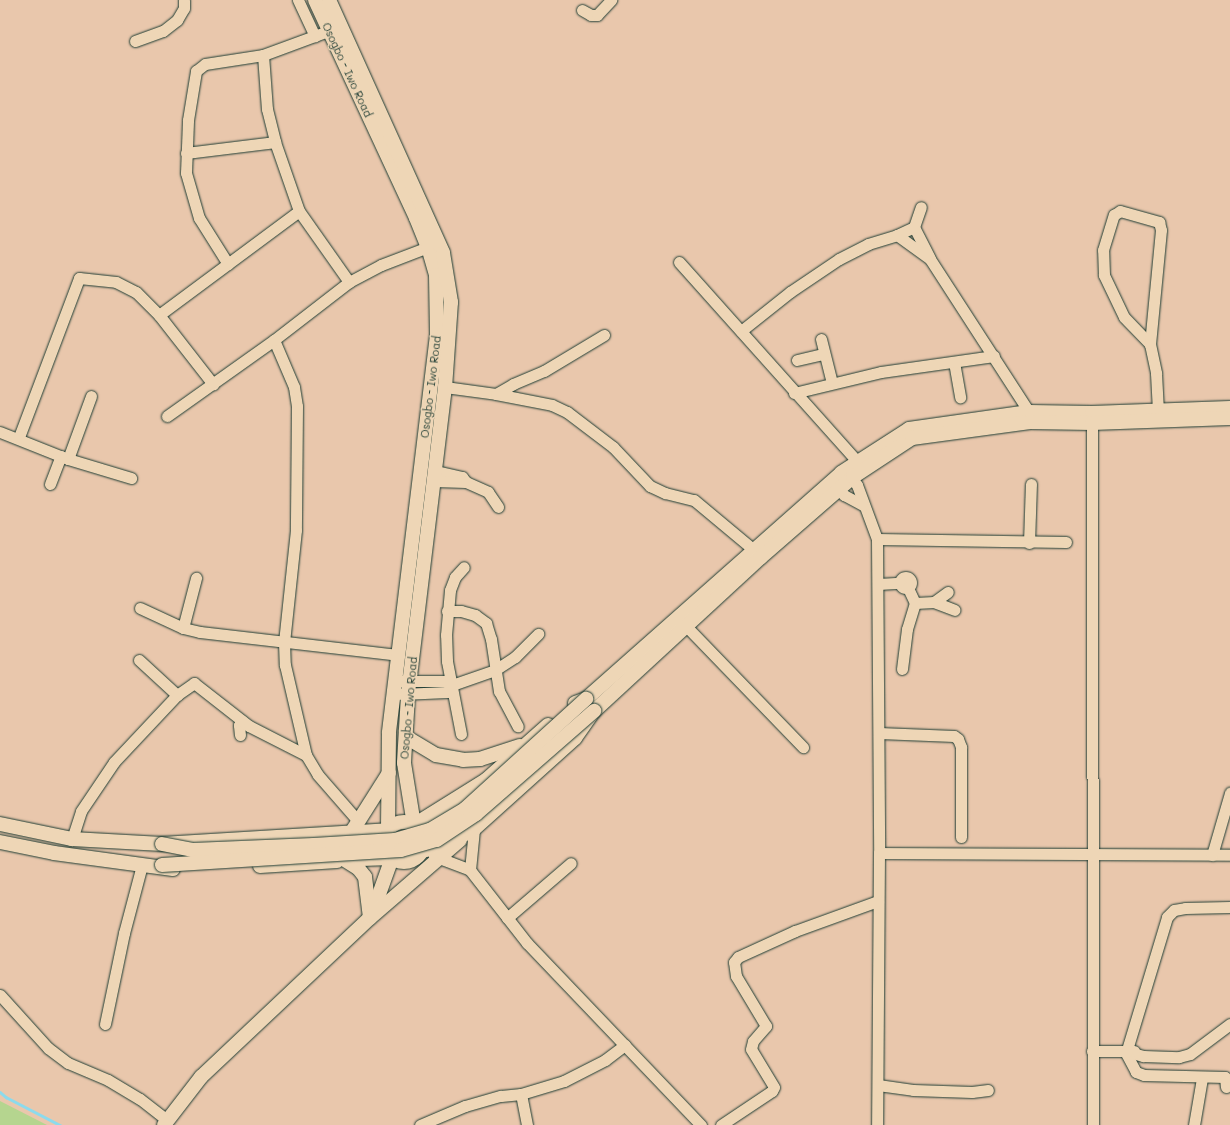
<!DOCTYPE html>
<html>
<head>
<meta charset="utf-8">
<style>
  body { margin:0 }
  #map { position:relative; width:1230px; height:1125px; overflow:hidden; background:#e9c7ac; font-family:Mali,sans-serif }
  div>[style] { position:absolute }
  .green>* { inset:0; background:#b5d58f }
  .stream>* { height:2.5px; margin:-1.25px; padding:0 1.25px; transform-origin:1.25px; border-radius:1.25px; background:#8cdaec }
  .roads { filter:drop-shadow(0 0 1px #1f3d34) drop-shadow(0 0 1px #1f3d34) }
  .minor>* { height:11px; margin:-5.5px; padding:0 5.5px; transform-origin:5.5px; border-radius:5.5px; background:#eed6b6 }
  .minor>.ring { margin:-5.5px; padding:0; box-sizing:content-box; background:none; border:11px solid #eed6b6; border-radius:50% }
  .major>* { height:14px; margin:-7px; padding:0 7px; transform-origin:7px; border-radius:7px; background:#eed6b6 }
  .major>.ring { margin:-7px; padding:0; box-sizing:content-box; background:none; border:14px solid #eed6b6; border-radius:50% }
  .bridges { filter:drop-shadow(0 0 1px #1f3d34) drop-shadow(0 0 1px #1f3d34) }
  .major-bridge>* { height:14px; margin:-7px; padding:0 7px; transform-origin:7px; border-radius:7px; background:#eed6b6 }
  span { translate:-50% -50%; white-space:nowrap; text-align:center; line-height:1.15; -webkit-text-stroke:3px #eed6b6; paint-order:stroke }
  .street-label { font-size:11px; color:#1f3d34 }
</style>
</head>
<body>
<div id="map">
  <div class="green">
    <i style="clip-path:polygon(0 1101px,47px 1125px,0 1125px)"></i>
  </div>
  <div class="stream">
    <i style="left:0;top:1092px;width:8px;rotate:40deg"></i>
    <i style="left:6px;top:1097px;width:61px;rotate:27.4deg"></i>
  </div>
  <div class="roads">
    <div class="minor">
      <i style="left:298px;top:0;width:40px;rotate:65deg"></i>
      <i style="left:582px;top:10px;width:10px;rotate:29deg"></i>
      <i style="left:591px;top:15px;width:6px"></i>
      <i style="left:597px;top:15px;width:21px;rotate:-47deg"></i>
      <i style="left:135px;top:41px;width:30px;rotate:-20deg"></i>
      <i style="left:163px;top:31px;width:18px;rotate:-38deg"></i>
      <i style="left:177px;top:20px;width:14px;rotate:-60deg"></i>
      <i style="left:184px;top:8px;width:8px;rotate:-90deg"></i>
      <i style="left:263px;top:55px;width:54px;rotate:85.8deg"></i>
      <i style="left:267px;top:109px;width:34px;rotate:76deg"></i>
      <i style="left:275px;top:142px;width:73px;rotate:70.8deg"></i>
      <i style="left:299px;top:211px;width:87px;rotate:54.8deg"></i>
      <i style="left:186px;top:153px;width:90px;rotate:-7deg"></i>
      <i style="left:914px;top:227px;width:34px;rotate:63deg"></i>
      <i style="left:897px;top:235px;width:19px;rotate:-25deg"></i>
      <i style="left:914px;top:227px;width:21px;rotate:-71deg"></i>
      <i style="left:679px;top:262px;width:267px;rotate:48.2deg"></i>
      <i style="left:228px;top:264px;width:54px;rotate:-122.2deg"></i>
      <i style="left:199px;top:218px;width:47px;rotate:-106.1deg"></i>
      <i style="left:186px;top:173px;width:53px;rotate:-87.8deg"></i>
      <i style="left:188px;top:120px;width:50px;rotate:-80.7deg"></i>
      <i style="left:196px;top:71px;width:11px;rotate:-38deg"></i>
      <i style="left:205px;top:64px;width:59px;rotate:-8.8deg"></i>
      <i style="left:263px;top:55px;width:69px;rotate:-20.3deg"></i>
      <i style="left:159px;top:315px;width:174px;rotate:-36.6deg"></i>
      <i style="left:741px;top:331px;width:63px;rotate:-38.5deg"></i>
      <i style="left:790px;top:292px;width:59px;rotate:-34deg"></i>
      <i style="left:839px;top:259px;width:33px;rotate:-27deg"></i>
      <i style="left:868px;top:244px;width:30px;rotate:-17deg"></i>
      <i style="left:897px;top:235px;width:41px;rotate:36deg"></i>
      <i style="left:930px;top:259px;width:182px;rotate:57.1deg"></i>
      <i style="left:821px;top:339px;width:45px;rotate:76deg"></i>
      <i style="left:274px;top:340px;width:51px;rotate:66.9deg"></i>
      <i style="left:294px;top:387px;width:19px;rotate:81deg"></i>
      <i style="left:297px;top:406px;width:124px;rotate:90.5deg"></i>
      <i style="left:296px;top:530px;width:113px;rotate:96.1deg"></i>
      <i style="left:284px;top:642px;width:23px;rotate:88deg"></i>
      <i style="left:285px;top:665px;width:92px;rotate:76.9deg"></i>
      <i style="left:306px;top:755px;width:23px;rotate:59deg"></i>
      <i style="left:318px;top:775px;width:61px;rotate:49deg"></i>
      <i style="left:1150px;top:344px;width:37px;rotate:-134deg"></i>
      <i style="left:1124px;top:317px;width:47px;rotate:-115.5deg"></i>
      <i style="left:1104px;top:275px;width:25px;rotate:-92deg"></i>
      <i style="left:1103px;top:250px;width:37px;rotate:-73deg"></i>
      <i style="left:1114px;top:215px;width:7px;rotate:-34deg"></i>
      <i style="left:1120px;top:211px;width:41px;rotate:15.8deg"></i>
      <i style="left:1159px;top:222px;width:8px;rotate:76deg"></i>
      <i style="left:1161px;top:230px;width:115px;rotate:95.5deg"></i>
      <i style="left:1150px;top:344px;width:30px;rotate:78deg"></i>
      <i style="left:1156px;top:373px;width:37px;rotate:87deg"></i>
      <i style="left:797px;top:360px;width:27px;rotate:-13deg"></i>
      <i style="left:954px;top:362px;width:36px;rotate:80deg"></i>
      <i style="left:445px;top:387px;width:51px;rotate:7.8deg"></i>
      <i style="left:496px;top:394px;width:57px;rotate:11.1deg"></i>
      <i style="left:552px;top:405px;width:17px;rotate:25deg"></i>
      <i style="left:567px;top:412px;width:58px;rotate:37.3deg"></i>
      <i style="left:613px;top:447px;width:54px;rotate:46.5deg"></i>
      <i style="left:650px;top:486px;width:17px;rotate:25deg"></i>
      <i style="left:665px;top:493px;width:30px;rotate:14deg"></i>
      <i style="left:694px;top:500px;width:78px;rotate:39.8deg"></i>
      <i style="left:794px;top:393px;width:89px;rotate:-13.6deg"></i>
      <i style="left:881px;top:372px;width:114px;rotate:-8.1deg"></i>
      <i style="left:496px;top:394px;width:20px;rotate:-30deg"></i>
      <i style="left:513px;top:384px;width:34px;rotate:-23deg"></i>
      <i style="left:544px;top:371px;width:70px;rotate:-31deg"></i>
      <i style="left:167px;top:416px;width:131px;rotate:-35.4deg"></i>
      <i style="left:274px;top:340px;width:95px;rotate:-37.7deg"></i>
      <i style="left:349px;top:282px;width:36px;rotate:-28deg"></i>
      <i style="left:381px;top:265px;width:50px;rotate:-21deg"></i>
      <i style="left:1092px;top:416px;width:709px;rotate:89.92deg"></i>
      <i style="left:0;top:432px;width:73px;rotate:21.7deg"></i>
      <i style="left:68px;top:459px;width:66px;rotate:16.8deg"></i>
      <i style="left:19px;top:437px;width:170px;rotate:-69.3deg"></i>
      <i style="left:79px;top:278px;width:37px;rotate:6deg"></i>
      <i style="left:116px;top:282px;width:22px;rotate:27deg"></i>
      <i style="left:136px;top:292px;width:33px;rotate:45deg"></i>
      <i style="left:159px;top:315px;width:88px;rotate:52deg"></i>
      <i style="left:68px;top:459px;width:67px;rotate:-69.9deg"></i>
      <i style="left:436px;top:471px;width:27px;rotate:13deg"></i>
      <i style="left:462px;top:477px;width:6px;rotate:51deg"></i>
      <i style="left:848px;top:473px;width:15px;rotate:53deg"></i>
      <i style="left:857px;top:485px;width:58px;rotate:69.7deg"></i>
      <i style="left:877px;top:539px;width:314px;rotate:89.6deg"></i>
      <i style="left:879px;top:853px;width:272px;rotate:90.4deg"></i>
      <i style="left:434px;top:481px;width:32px;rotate:2deg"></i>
      <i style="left:466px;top:482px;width:24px;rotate:24deg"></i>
      <i style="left:488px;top:492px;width:18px;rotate:56deg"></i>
      <i style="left:50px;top:484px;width:30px;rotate:-69deg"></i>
      <i style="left:833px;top:484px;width:16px;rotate:45deg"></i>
      <i style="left:844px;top:495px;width:21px;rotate:28deg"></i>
      <i style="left:877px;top:539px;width:189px;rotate:0.9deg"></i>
      <i style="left:1029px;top:543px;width:59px;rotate:-88.1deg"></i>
      <i class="ring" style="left:900.5px;top:577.5px;width:0;height:0"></i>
      <i style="left:878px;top:584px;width:22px;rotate:-3deg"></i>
      <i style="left:934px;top:602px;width:17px;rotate:-36deg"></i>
      <i style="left:915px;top:603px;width:19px;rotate:-3deg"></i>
      <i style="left:934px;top:602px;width:22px;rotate:21deg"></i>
      <i style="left:140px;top:608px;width:47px;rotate:24.9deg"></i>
      <i style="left:183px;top:628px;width:17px;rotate:13deg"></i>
      <i style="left:200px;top:632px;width:199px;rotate:6.6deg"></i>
      <i style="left:447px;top:611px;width:14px"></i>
      <i style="left:461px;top:611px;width:15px;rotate:16deg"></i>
      <i style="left:475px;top:615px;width:14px;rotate:36deg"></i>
      <i style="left:486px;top:623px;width:17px;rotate:73deg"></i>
      <i style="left:491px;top:639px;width:53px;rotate:81.3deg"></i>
      <i style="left:499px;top:691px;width:40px;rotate:62deg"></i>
      <i style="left:685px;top:625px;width:170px;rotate:46deg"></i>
      <i style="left:183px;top:628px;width:52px;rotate:-75.4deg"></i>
      <i style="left:139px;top:660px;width:52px;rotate:42.6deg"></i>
      <i style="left:902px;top:669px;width:40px;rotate:-82.9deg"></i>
      <i style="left:907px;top:629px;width:27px;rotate:-73deg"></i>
      <i style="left:915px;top:603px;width:17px;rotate:-115deg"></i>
      <i style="left:401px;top:681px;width:45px"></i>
      <i style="left:446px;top:681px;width:7px;rotate:34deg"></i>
      <i style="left:401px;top:694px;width:46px;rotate:-2.5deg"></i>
      <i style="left:447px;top:692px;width:9px;rotate:-54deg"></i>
      <i style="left:452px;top:685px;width:46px;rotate:-19.2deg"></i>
      <i style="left:495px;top:670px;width:24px;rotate:-33deg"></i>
      <i style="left:515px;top:657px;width:33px;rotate:-45deg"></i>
      <i style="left:879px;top:733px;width:75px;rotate:2.3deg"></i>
      <i style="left:954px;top:736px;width:5px;rotate:37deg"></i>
      <i style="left:958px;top:739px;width:9px;rotate:69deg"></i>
      <i style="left:961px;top:747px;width:90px;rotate:90deg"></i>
      <i style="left:461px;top:734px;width:74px;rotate:-100.9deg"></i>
      <i style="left:447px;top:661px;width:26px;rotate:-92deg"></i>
      <i style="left:446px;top:635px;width:45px;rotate:-84.9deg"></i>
      <i style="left:450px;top:590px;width:14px;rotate:-69deg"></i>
      <i style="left:455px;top:577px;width:13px;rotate:-48deg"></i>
      <i style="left:240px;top:735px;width:10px;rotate:-96deg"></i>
      <i style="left:239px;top:725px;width:5px;rotate:-53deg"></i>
      <i style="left:72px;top:839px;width:29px;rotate:-72deg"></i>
      <i style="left:81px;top:811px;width:59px;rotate:-56deg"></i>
      <i style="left:114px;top:762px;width:92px;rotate:-46.8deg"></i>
      <i style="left:177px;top:695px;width:21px;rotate:-35deg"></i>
      <i style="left:194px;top:683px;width:70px;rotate:38deg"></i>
      <i style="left:249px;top:726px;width:64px;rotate:27deg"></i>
      <i style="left:879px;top:853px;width:351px;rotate:0.3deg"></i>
      <i style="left:1212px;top:855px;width:65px;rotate:-73.8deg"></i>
      <i style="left:434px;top:856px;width:39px;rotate:21deg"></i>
      <i style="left:470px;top:870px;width:93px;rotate:52deg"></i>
      <i style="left:527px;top:943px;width:252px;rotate:46.3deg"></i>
      <i style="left:470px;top:870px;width:41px;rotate:-84.4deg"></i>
      <i style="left:507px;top:918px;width:84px;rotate:-40.7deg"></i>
      <i style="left:0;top:995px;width:72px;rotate:47.8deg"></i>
      <i style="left:48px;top:1048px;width:25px;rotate:37deg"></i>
      <i style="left:68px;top:1063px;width:43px;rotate:23deg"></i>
      <i style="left:108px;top:1080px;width:37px;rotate:31deg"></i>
      <i style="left:140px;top:1099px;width:34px;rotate:38deg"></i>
      <i style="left:105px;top:1024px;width:93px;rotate:-78.2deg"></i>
      <i style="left:124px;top:933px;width:70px;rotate:-75.2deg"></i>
      <i style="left:1092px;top:1051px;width:42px"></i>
      <i style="left:1129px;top:1052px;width:15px;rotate:16deg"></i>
      <i style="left:1143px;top:1056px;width:36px;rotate:2deg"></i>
      <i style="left:1179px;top:1057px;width:11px;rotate:-15deg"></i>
      <i style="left:1190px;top:1054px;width:50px;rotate:-36.9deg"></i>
      <i style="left:878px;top:1085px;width:35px;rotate:8deg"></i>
      <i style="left:913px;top:1090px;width:59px;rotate:1.9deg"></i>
      <i style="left:972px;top:1092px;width:16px;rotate:-7deg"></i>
      <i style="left:1226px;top:1087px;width:10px;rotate:-96deg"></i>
      <i style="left:1225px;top:1077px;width:81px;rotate:-178.6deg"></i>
      <i style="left:1144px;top:1075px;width:9px;rotate:-159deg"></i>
      <i style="left:1136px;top:1072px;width:21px;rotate:-118deg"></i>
      <i style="left:1126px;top:1053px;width:142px;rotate:-73.2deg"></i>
      <i style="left:1167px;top:917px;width:10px;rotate:-45deg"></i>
      <i style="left:1174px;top:910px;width:11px;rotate:-10deg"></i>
      <i style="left:1185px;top:908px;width:45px;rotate:-1.3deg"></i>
      <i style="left:521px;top:1094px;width:32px;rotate:79deg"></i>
      <i style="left:420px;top:1125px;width:49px;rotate:-22.9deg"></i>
      <i style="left:465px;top:1106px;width:37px;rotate:-16deg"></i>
      <i style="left:501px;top:1096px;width:20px;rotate:-6deg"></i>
      <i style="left:521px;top:1094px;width:45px;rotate:-16.8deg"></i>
      <i style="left:564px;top:1081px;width:46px;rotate:-27.1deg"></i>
      <i style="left:605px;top:1060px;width:25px;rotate:-37deg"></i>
      <i style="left:721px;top:1125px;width:61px;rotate:-33.7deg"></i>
      <i style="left:772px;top:1091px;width:4px;rotate:-63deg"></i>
      <i style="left:774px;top:1087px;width:44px;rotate:-121.2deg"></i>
      <i style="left:751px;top:1049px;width:8px;rotate:-76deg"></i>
      <i style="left:753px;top:1041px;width:20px;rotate:-49deg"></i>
      <i style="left:766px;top:1026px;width:58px;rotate:-121deg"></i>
      <i style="left:736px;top:976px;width:14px;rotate:-98deg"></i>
      <i style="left:734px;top:962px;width:6px;rotate:-51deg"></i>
      <i style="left:738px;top:957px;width:63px;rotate:-24.5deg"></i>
      <i style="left:795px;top:931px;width:88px;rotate:-19.9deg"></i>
      <i style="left:1194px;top:1125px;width:48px;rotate:-80.3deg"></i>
    </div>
    <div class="major">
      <i style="left:315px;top:0;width:240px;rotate:65.1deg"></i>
      <i style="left:416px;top:218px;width:31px;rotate:68deg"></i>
      <i style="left:428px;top:247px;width:29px;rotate:74deg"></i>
      <i style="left:436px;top:275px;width:60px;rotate:89deg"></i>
      <i style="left:437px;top:335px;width:401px;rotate:96.9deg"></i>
      <i style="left:389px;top:733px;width:97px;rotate:90.6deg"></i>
      <i style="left:329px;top:0;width:277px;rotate:65.7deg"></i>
      <i style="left:443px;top:253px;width:50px;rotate:80.7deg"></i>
      <i style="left:451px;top:302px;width:85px;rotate:94deg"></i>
      <i style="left:445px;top:387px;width:310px;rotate:96.9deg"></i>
      <i style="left:408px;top:695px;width:68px;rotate:93.4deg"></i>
      <i style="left:404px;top:763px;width:63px;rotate:80.8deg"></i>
      <i style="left:575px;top:703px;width:12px;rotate:-20deg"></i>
      <i style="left:586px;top:699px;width:341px;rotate:-41.5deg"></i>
      <i style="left:841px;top:473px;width:81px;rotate:-32.9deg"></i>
      <i style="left:909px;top:429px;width:121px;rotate:-8.1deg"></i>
      <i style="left:1029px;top:412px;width:63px;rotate:0.9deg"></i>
      <i style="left:1092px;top:413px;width:138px;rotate:-2.1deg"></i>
      <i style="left:406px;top:737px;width:35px;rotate:31deg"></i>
      <i style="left:436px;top:755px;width:27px;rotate:10deg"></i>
      <i style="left:463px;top:760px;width:17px;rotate:-3deg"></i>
      <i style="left:480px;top:759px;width:42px;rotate:-18deg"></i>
      <i class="ring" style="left:384px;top:822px;width:26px;height:26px"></i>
      <i style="left:0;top:824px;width:74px;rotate:11.8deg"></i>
      <i style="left:72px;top:839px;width:90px;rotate:3.2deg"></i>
      <i style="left:162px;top:844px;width:226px;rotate:-3.5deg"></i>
      <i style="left:414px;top:825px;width:85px;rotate:-32deg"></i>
      <i style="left:486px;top:780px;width:83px;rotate:-41.6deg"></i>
      <i style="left:351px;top:833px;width:71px;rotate:-57.7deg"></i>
      <i style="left:0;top:842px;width:55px;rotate:11.5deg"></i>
      <i style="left:54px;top:853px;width:120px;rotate:7.7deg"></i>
      <i style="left:426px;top:850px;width:25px;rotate:-18deg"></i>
      <i style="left:450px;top:842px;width:27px;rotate:-28deg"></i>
      <i style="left:474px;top:829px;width:136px;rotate:-42deg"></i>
      <i style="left:575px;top:738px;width:33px;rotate:-55deg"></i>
      <i style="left:594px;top:711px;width:226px;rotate:-42.7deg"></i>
      <i style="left:760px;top:558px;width:123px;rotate:-41.1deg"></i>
      <i style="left:853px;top:477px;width:71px;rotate:-33.5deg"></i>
      <i style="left:912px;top:438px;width:119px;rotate:-7.7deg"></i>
      <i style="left:1030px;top:422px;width:62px;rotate:0.9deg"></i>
      <i style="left:1092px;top:423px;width:138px;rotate:-2.1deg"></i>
      <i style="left:361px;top:859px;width:31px;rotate:-2deg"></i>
      <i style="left:345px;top:860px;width:15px;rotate:32deg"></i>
      <i style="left:358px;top:868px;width:11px;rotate:52deg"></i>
      <i style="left:365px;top:877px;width:41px;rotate:83deg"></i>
      <i style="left:260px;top:866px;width:77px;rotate:-3.7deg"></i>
      <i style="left:372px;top:914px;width:59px;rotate:-70.3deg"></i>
      <i style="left:164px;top:1125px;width:61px;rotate:-52.4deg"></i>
      <i style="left:201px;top:1077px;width:232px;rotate:-43.3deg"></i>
      <i style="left:370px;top:918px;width:119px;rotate:-40.9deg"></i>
    </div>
  </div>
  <div class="bridges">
    <div class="major-bridge">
      <i style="left:162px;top:844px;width:32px;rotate:11deg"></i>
      <i style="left:193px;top:850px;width:121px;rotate:-2.4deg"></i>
      <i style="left:314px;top:845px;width:81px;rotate:-3.5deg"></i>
      <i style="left:395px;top:840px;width:36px;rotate:-16deg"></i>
      <i style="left:430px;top:830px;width:41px;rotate:-31deg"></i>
      <i style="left:465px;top:809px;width:164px;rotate:-42.3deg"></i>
      <i style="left:162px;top:865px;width:239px;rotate:-3.6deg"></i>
      <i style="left:401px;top:850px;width:37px;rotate:-16deg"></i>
      <i style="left:437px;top:840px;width:47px;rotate:-33.7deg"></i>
      <i style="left:476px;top:814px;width:157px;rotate:-41.1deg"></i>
    </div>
  </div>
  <div class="street-label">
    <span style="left:347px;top:70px;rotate:65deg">Osogbo - Iwo Road</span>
    <span style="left:431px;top:387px;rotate:-83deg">Osogbo - Iwo Road</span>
    <span style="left:409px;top:708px;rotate:-85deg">Osogbo - Iwo Road</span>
  </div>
</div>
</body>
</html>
